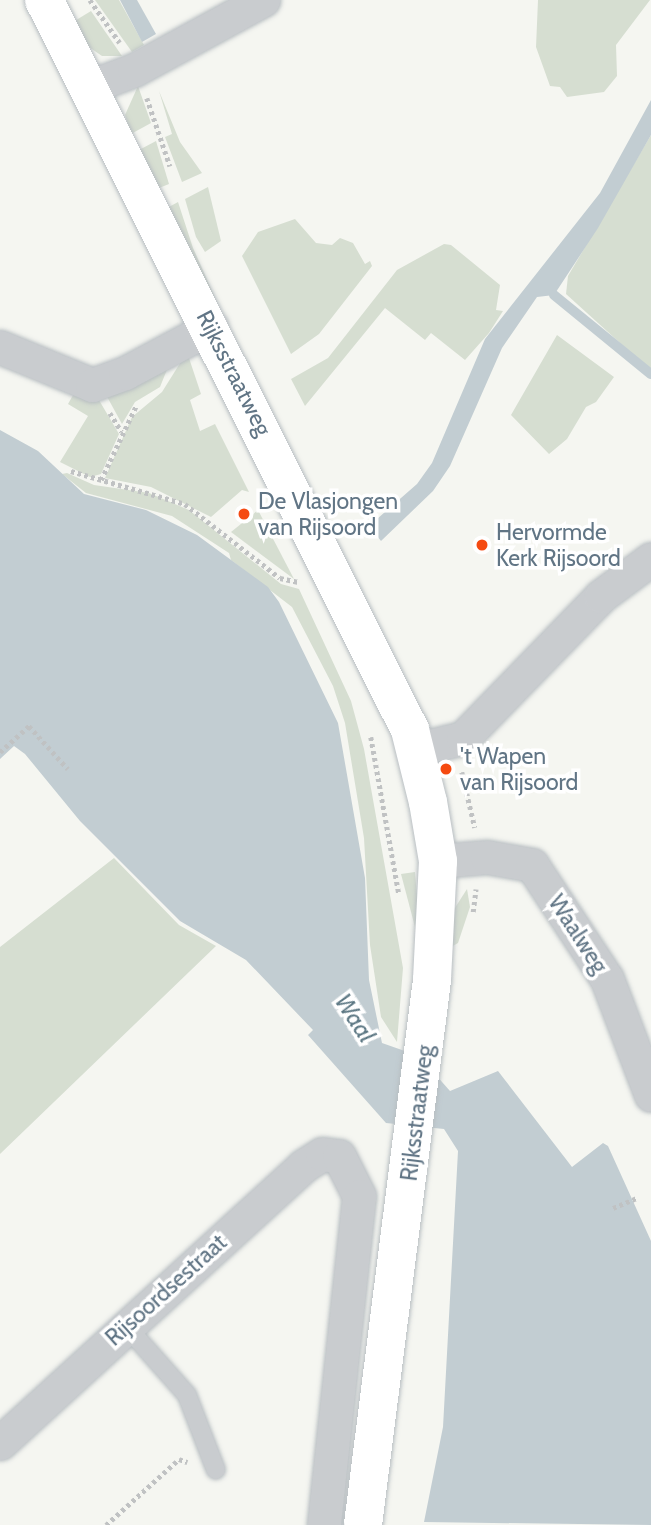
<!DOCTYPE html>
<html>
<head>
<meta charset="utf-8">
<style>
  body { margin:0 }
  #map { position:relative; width:651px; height:1525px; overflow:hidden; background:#f5f6f1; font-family:Cabin,sans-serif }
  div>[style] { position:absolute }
  .green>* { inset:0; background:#d6ded1 }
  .water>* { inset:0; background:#c2cdd2 }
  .stream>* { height:10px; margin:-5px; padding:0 5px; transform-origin:5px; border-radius:5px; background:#c2cdd2 }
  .path>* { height:4.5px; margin-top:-2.25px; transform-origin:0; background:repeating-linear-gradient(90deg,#c0c2c3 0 3.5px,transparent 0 7px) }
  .roads { filter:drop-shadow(0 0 2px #b8bec2) drop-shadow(0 0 2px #b8bec2) }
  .lane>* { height:18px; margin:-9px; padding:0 9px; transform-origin:9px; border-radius:9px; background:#c9cccf }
  .street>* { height:33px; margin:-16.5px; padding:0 16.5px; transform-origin:16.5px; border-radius:16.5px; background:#c9cccf }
  .secondary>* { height:38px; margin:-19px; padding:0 19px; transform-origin:19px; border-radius:19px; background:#fff }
  .dots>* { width:19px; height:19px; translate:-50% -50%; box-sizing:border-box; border:4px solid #fff; border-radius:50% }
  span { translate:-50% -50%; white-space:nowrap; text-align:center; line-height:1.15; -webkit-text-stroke:7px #fff; paint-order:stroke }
  .street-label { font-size:23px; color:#617585 }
  .poi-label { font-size:23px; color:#617585 }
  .left { translate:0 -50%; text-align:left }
  .water-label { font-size:24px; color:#5c7783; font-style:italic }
</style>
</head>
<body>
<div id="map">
  <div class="green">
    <i style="clip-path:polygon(95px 0,119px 0,144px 45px,132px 52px)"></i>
    <i style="clip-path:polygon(538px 0,650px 0,616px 45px,617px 76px,604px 92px,567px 97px,560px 87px,550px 86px,536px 47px)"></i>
    <i style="clip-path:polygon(91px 11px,122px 56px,102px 56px,86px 45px,73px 22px)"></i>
    <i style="clip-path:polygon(138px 86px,151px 123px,131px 134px,125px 115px)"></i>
    <i style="clip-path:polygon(159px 91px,180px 142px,202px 173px,182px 182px,165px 137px,172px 134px)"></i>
    <i style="clip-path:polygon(651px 135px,651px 371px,566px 294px,568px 276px)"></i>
    <i style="clip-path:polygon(156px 141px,169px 184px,159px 188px,139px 150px)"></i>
    <i style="clip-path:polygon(208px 187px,221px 241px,205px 252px,196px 237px,185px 199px)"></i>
    <i style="clip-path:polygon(178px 202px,193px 248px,218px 304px,167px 208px)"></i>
    <i style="clip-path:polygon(295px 219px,316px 243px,332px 245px,340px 238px,353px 243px,365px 264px,370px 261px,372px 266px,319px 334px,291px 354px,242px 256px,258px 232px)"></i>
    <i style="clip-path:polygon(444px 244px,451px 245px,500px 285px,496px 310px,503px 311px,489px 333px,465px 360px,431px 333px,425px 340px,385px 308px,305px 406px,291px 379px,328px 358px,397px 270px)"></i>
    <i style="clip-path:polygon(557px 335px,614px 377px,596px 402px,586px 407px,567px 439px,549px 454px,511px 415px)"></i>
    <i style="clip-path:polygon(187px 352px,201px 394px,190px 400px,200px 431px,215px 424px,249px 492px,242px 490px,211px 517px,151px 487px,105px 478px,132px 417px,162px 392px)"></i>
    <i style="clip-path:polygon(170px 362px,160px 387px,135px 402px,122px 424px,105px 393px)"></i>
    <i style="clip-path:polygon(77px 388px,96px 395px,119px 434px,101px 474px,90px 477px,60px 462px,88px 416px,68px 404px)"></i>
    <i style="clip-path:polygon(67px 473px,94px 485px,149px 493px,189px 510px,281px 584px,299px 589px,351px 701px,364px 749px,403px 968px,397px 1042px,381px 1017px,370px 945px,364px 838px,345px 723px,333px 686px,292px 607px,231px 560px,229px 553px,172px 516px,86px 493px,62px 474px)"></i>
    <i style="clip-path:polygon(258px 510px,294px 579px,231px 532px)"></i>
    <i style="clip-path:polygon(114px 858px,179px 925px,216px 946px,0 1154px,0 947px)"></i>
    <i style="clip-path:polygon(415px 872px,418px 907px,415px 927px,401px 874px)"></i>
    <i style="clip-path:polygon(467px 889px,470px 907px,458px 943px,451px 947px,451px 914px)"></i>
  </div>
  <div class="water">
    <i style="clip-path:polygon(120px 0,137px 0,156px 34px,142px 42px)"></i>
    <i style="clip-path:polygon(651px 100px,651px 135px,598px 228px,554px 295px,537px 297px,502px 348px,450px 466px,433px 491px,381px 541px,369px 526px,417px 484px,432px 463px,485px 339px,600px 193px)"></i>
    <i style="clip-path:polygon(0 430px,38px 451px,84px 494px,146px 510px,197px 535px,268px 587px,279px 602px,338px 723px,365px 878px,369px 980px,382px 1043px,419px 1056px,450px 1091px,498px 1071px,572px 1167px,603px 1143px,608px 1146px,651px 1241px,651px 1525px,424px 1522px,443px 1427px,458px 1151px,444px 1129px,386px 1123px,308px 1035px,313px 1030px,246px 960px,180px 921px,80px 821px,25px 754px,14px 746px,0 759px)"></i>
  </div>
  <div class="stream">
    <i style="left:554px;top:295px;width:125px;rotate:39.2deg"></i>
  </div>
  <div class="path">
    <i style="left:90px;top:0;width:52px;rotate:55.1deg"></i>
    <i style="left:147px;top:98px;width:72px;rotate:71.3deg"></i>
    <i style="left:110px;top:413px;width:22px;rotate:58deg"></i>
    <i style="left:71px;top:471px;width:119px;rotate:16.1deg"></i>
    <i style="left:185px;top:504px;width:120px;rotate:37.9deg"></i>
    <i style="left:280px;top:578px;width:19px;rotate:12deg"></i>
    <i style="left:101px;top:480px;width:82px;rotate:-64.7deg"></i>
    <i style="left:371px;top:737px;width:159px;rotate:79.9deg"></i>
    <i style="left:0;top:752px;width:39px;rotate:-42deg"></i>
    <i style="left:29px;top:726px;width:58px;rotate:47.8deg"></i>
    <i style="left:462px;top:772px;width:57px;rotate:76.9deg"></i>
    <i style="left:473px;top:912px;width:23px;rotate:-83deg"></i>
    <i style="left:613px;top:1208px;width:25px;rotate:-23deg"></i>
    <i style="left:106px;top:1525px;width:98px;rotate:-42.1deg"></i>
    <i style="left:179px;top:1459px;width:9px;rotate:21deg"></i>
  </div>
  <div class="roads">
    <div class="lane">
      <i style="left:126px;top:1326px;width:92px;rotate:48.5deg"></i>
      <i style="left:187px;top:1395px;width:80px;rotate:68.9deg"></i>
    </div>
    <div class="street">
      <i style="left:89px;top:87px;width:48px;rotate:-20.7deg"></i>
      <i style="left:134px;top:70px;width:147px;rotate:-28.5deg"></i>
      <i style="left:0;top:347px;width:100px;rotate:22.4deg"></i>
      <i style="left:92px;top:385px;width:35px;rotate:-20deg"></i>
      <i style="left:125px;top:373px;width:98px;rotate:-28.1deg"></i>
      <i style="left:417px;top:749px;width:47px;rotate:-13.4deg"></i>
      <i style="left:463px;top:738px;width:198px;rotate:-45.8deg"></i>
      <i style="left:601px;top:596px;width:62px;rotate:-36.5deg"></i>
      <i style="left:438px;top:861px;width:49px;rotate:-4.7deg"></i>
      <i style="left:487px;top:857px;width:46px;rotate:10.1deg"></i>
      <i style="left:532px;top:865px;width:136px;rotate:56.7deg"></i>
      <i style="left:607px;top:979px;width:124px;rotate:69.2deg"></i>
      <i style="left:0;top:1443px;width:411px;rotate:-42.4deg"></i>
      <i style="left:303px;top:1166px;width:22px;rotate:-32deg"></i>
      <i style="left:322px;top:1154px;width:17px;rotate:7deg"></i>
      <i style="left:339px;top:1156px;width:45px;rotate:63.4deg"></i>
      <i style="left:359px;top:1196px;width:331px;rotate:96.1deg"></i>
    </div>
    <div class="secondary">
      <i style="left:44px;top:0;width:817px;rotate:63.37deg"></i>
      <i style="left:410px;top:730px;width:74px;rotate:76deg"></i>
      <i style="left:428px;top:802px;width:60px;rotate:80.4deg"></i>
      <i style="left:438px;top:861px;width:119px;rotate:92.9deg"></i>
      <i style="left:432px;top:980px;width:549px;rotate:97.22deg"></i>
    </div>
  </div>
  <div class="dots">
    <i style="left:244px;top:514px;background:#f54a11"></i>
    <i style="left:482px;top:545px;background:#f54a11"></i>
    <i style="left:446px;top:769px;background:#f54a11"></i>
  </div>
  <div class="street-label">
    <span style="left:234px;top:373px;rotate:63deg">Rijksstraatweg</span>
    <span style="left:578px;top:934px;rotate:57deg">Waalweg</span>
    <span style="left:417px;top:1113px;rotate:-83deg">Rijksstraatweg</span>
    <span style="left:166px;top:1290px;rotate:-42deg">Rijsoordsestraat</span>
  </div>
  <div class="poi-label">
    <span class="left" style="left:258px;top:514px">De Vlasjongen<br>van Rijsoord</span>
    <span class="left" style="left:496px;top:545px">Hervormde<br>Kerk Rijsoord</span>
    <span class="left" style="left:460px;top:769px">'t Wapen<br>van Rijsoord</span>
  </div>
  <div class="water-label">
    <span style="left:355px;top:1018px;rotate:57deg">Waal</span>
  </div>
</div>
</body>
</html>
